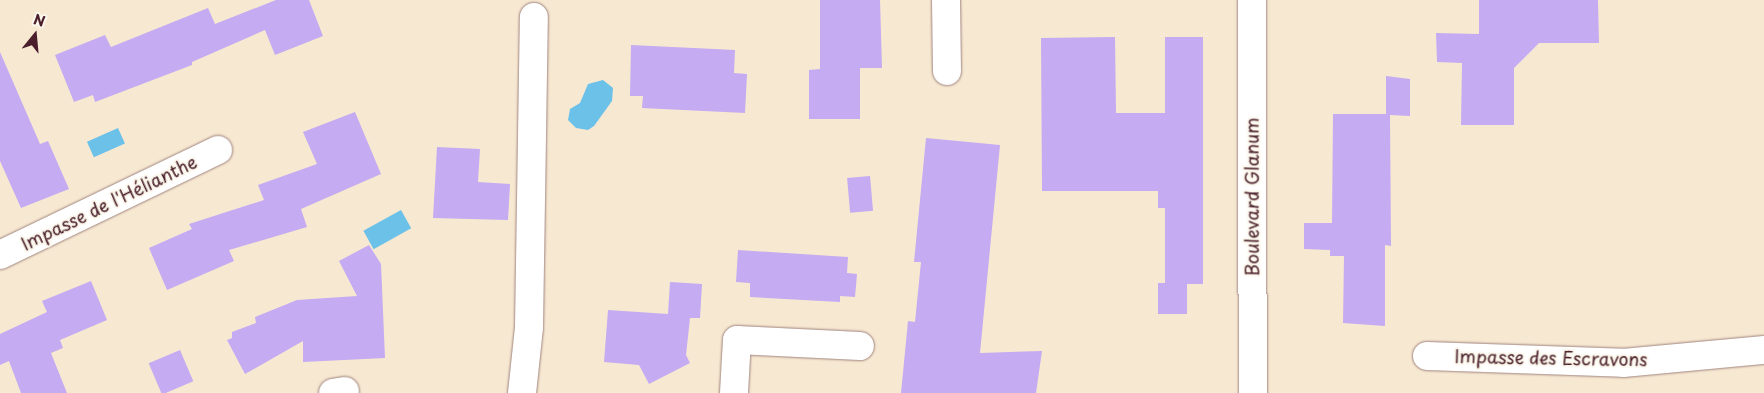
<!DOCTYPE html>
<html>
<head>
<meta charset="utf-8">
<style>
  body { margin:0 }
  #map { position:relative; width:1764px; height:393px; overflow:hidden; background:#f7e8d2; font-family:"Playpen Sans",sans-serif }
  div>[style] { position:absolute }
  .water>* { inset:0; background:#6cc1e9; transform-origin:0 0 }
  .building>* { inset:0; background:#c4abf2; transform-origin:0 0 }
  .roads { filter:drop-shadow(0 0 1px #a0847e) drop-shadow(0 0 1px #a0847e) }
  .street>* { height:28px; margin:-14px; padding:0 14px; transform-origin:14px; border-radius:14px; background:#fff }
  span { translate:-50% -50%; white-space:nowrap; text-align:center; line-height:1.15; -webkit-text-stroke:4px #fbf7ec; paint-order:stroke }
  .street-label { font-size:18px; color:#4a1f2b }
  .north { position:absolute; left:10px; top:10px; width:50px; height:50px; -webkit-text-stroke:4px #fbf7ec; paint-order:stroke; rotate:17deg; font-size:14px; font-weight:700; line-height:20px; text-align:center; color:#4a1f2b }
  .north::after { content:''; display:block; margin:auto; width:18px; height:22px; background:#4a1f2b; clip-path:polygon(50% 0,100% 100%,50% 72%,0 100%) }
</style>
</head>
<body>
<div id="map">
  <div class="water">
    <i style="clip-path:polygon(603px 80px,613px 88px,612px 101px,594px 126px,588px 130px,576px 128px,568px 120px,570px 109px,580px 103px,588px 84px)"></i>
    <i style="left:118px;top:128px;width:17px;height:34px;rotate:66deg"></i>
    <i style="left:401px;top:210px;width:21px;height:43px;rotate:61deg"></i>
  </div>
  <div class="building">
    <i style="clip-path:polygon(276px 0,309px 0,323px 36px,275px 55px,265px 30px,192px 62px,192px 65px,95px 102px,93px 95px,74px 102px,55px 55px,105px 35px,111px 47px,208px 8px,215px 24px)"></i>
    <i style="clip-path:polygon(820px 0,880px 0,882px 68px,860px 68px,860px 119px,809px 119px,809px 70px,820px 69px)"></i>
    <i style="clip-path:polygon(1479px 0,1598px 0,1599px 43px,1539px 43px,1514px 68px,1514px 125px,1461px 125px,1462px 63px,1437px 62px,1436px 33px,1479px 34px)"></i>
    <i style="clip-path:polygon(1115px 37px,1116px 113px,1165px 113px,1165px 37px,1203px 37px,1203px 284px,1187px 284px,1187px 314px,1158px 314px,1158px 283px,1165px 283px,1165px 208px,1158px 208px,1158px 191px,1042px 191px,1041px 38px)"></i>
    <i style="clip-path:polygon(631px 45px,735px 50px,734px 73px,747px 74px,745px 113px,642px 108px,643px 96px,630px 96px)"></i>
    <i style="clip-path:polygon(0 52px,40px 144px,48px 141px,69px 189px,21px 208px,0 161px)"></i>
    <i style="clip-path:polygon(1386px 76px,1410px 79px,1410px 116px,1390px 115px,1391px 246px,1385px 245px,1385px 326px,1343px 323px,1344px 256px,1330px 256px,1330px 250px,1304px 249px,1304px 223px,1332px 223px,1333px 114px,1386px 114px)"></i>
    <i style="clip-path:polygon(355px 112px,381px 174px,301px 209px,307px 227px,229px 250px,234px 261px,167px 290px,149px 248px,192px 229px,189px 224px,264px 200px,258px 185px,317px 164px,303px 132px)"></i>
    <i style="clip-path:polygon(926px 138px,1000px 145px,980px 353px,1042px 351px,1036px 393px,901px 393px,908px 321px,915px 322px,921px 262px,914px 262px)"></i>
    <i style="clip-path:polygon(437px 147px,480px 149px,478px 182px,510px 184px,508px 220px,433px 218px)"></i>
    <i style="left:870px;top:176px;width:35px;height:23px;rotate:85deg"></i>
    <i style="clip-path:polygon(369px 245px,381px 264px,385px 358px,303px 362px,303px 341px,245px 374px,227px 340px,232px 338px,232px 332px,256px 323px,255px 317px,297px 300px,357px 296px,339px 261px)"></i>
    <i style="clip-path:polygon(738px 250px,848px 257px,847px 273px,857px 274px,855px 297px,840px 296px,840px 302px,750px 297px,750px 283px,736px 282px)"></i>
    <i style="clip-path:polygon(91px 281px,107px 320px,60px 340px,63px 348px,51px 353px,67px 393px,21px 393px,9px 361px,0 365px,0 334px,47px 312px,42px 301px)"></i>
    <i style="clip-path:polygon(670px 282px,702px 284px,700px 318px,690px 318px,686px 355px,690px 363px,649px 384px,639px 365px,604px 362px,608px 310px,668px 314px)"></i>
    <i style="left:180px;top:350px;width:34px;height:34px;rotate:67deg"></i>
  </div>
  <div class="roads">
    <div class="street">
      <i style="left:946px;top:0;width:71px;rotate:89.2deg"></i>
      <i style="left:1252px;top:0;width:393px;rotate:89.9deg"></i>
      <i style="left:0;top:255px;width:242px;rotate:-25.7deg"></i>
      <i style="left:1427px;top:356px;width:196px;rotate:2deg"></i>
      <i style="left:1623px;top:363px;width:142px;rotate:-5.3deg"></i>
      <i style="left:333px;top:393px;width:12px;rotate:-9deg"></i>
      <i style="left:522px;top:393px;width:66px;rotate:-83.9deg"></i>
      <i style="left:529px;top:327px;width:310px;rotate:-89.1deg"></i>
      <i style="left:734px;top:393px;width:53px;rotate:-86.8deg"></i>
      <i style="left:737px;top:340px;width:123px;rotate:2.8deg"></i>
    </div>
  </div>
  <div class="street-label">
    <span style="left:1252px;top:197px;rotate:-90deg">Boulevard Glanum</span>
    <span style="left:109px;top:203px;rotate:-26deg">Impasse de l'Hélianthe</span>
    <span style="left:1551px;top:358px;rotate:1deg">Impasse des Escravons</span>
  </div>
  <div class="north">N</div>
</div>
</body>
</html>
